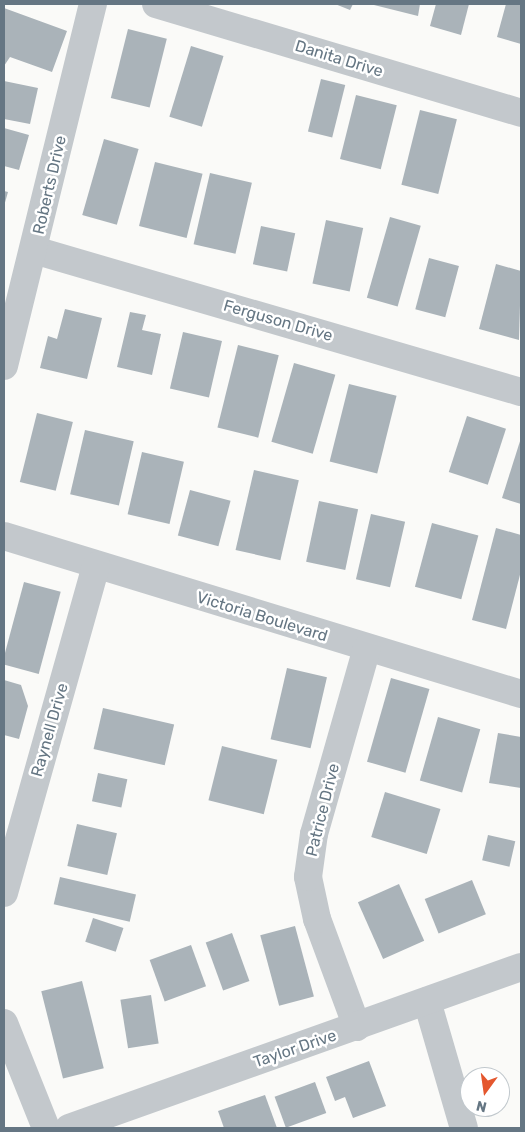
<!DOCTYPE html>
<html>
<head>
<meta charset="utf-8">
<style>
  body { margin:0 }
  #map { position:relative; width:525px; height:1132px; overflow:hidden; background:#fafaf8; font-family:Rubik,sans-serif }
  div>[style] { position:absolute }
  .building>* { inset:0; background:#aab3b9; transform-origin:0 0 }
  .minor>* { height:28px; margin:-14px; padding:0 14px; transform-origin:14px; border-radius:14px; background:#c3c8cc }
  span { translate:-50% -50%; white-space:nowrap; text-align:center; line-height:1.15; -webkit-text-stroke:5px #fff; paint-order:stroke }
  .street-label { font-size:16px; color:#657683 }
  .frame { position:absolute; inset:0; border:5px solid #657683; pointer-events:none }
  .north { position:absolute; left:460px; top:1067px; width:50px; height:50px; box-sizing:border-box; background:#fff; border:1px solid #c1c8cd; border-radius:50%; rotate:194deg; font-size:14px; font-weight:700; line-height:20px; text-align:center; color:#657683 }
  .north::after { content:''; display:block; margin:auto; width:18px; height:22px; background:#e4572e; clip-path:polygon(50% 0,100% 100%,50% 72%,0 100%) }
</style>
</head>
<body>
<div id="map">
  <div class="building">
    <i style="clip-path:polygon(335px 4px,353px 4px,350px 10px)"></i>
    <i style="clip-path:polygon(370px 4px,420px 4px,418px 16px)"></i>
    <i style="clip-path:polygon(436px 4px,469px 4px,461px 35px,430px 26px)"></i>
    <i style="clip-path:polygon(506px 4px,521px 4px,521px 44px,497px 37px)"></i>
    <i style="clip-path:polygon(4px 8px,67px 31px,52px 72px,10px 57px,4px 66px)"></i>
    <i style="left:128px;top:29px;width:40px;height:71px;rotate:14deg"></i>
    <i style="left:191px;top:46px;width:34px;height:74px;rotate:17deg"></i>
    <i style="left:321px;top:79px;width:25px;height:54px;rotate:14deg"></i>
    <i style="clip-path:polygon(4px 81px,38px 88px,30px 124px,4px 119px)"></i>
    <i style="left:356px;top:95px;width:42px;height:66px;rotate:14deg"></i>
    <i style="left:420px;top:110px;width:38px;height:77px;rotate:14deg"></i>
    <i style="clip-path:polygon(4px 128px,29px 135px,19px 170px,4px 166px)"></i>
    <i style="left:104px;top:139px;width:36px;height:79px;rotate:16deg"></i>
    <i style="left:155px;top:162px;width:49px;height:66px;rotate:14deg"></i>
    <i style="left:210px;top:173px;width:43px;height:73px;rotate:13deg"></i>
    <i style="clip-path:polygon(4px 191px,8px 192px,4px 206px)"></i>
    <i style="left:390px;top:217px;width:32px;height:84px;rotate:16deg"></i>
    <i style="left:326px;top:220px;width:38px;height:65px;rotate:12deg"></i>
    <i style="left:261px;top:226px;width:35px;height:39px;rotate:12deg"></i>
    <i style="left:429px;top:258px;width:31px;height:53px;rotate:15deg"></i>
    <i style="clip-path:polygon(496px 264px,521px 271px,519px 340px,479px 329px)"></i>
    <i style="clip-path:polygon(65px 309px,102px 318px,87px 379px,40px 368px,48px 336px,57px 339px)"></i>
    <i style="clip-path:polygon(130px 312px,146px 315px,142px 330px,161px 334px,152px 375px,117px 367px)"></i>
    <i style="left:183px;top:332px;width:40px;height:58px;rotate:13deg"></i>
    <i style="left:238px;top:345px;width:42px;height:85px;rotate:14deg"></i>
    <i style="left:294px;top:363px;width:43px;height:82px;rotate:16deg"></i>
    <i style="left:349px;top:384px;width:49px;height:80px;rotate:14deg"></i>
    <i style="left:37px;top:413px;width:37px;height:71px;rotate:14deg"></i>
    <i style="left:467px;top:416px;width:41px;height:59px;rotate:18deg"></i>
    <i style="left:85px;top:430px;width:50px;height:66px;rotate:13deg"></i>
    <i style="clip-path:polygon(521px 438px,521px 504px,502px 498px)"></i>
    <i style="left:142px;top:452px;width:43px;height:64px;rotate:13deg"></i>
    <i style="left:254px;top:470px;width:46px;height:82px;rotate:13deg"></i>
    <i style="left:190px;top:490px;width:42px;height:47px;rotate:15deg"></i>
    <i style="left:319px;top:501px;width:40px;height:62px;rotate:12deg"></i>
    <i style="left:371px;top:514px;width:35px;height:67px;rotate:13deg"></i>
    <i style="left:432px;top:523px;width:48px;height:66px;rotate:15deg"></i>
    <i style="clip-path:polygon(496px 528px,521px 535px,521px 571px,506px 629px,472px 620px)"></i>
    <i style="left:24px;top:582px;width:38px;height:85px;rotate:15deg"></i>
    <i style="left:287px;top:668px;width:41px;height:73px;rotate:13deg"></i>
    <i style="left:391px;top:678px;width:40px;height:87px;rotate:16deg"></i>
    <i style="clip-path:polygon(4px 680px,21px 685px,28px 706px,19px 739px,4px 735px)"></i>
    <i style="left:103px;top:708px;width:73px;height:42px;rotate:13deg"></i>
    <i style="left:438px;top:717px;width:44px;height:66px;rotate:16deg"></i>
    <i style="clip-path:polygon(498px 733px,521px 737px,521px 788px,489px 783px)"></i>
    <i style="left:222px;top:746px;width:57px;height:56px;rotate:14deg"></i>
    <i style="left:98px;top:773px;width:30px;height:29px;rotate:12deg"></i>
    <i style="left:385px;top:792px;width:58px;height:47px;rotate:17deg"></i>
    <i style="left:77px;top:824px;width:41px;height:43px;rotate:13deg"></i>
    <i style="left:488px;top:835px;width:28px;height:26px;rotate:13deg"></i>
    <i style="left:60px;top:877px;width:78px;height:28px;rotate:13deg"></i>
    <i style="left:472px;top:880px;width:37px;height:51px;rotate:68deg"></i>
    <i style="left:399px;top:884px;width:62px;height:45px;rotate:66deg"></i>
    <i style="left:93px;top:918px;width:32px;height:25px;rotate:18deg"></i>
    <i style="left:295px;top:926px;width:73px;height:36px;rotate:75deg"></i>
    <i style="left:232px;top:933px;width:51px;height:28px;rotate:70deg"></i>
    <i style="left:191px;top:945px;width:44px;height:44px;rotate:70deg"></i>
    <i style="left:82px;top:981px;width:90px;height:42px;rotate:76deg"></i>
    <i style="left:151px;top:995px;width:49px;height:31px;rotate:81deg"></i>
    <i style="clip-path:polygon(369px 1061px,386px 1106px,353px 1118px,345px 1097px,335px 1101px,326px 1077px)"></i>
    <i style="left:315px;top:1082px;width:33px;height:43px;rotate:70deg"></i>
    <i style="clip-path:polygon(265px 1095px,277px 1128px,224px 1128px,218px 1111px)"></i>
  </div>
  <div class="minor">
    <i style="left:156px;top:4px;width:381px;rotate:16.6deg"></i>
    <i style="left:34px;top:250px;width:507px;rotate:16.26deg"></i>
    <i style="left:4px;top:366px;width:373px;rotate:-76.2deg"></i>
    <i style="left:4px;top:536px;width:541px;rotate:16.99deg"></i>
    <i style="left:4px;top:893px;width:340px;rotate:-74.3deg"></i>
    <i style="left:427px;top:1001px;width:132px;rotate:73.8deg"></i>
    <i style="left:4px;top:1023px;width:113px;rotate:68.2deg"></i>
    <i style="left:357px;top:1027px;width:115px;rotate:-110.3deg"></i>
    <i style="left:317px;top:919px;width:43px;rotate:-102.1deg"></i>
    <i style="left:308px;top:877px;width:43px;rotate:-82.1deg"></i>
    <i style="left:314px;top:834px;width:193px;rotate:-74.1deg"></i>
    <i style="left:69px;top:1128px;width:480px;rotate:-19.6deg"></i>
  </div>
  <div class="street-label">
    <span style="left:339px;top:59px;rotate:17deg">Danita Drive</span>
    <span style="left:50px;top:185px;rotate:-77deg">Roberts Drive</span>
    <span style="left:278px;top:321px;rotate:16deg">Ferguson Drive</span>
    <span style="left:262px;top:617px;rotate:17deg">Victoria Boulevard</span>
    <span style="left:50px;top:730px;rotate:-74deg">Raynell Drive</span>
    <span style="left:323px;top:810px;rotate:-76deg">Patrice Drive</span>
    <span style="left:295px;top:1049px;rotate:-19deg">Taylor Drive</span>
  </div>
  <div class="frame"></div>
  <div class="north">N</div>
</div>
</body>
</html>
